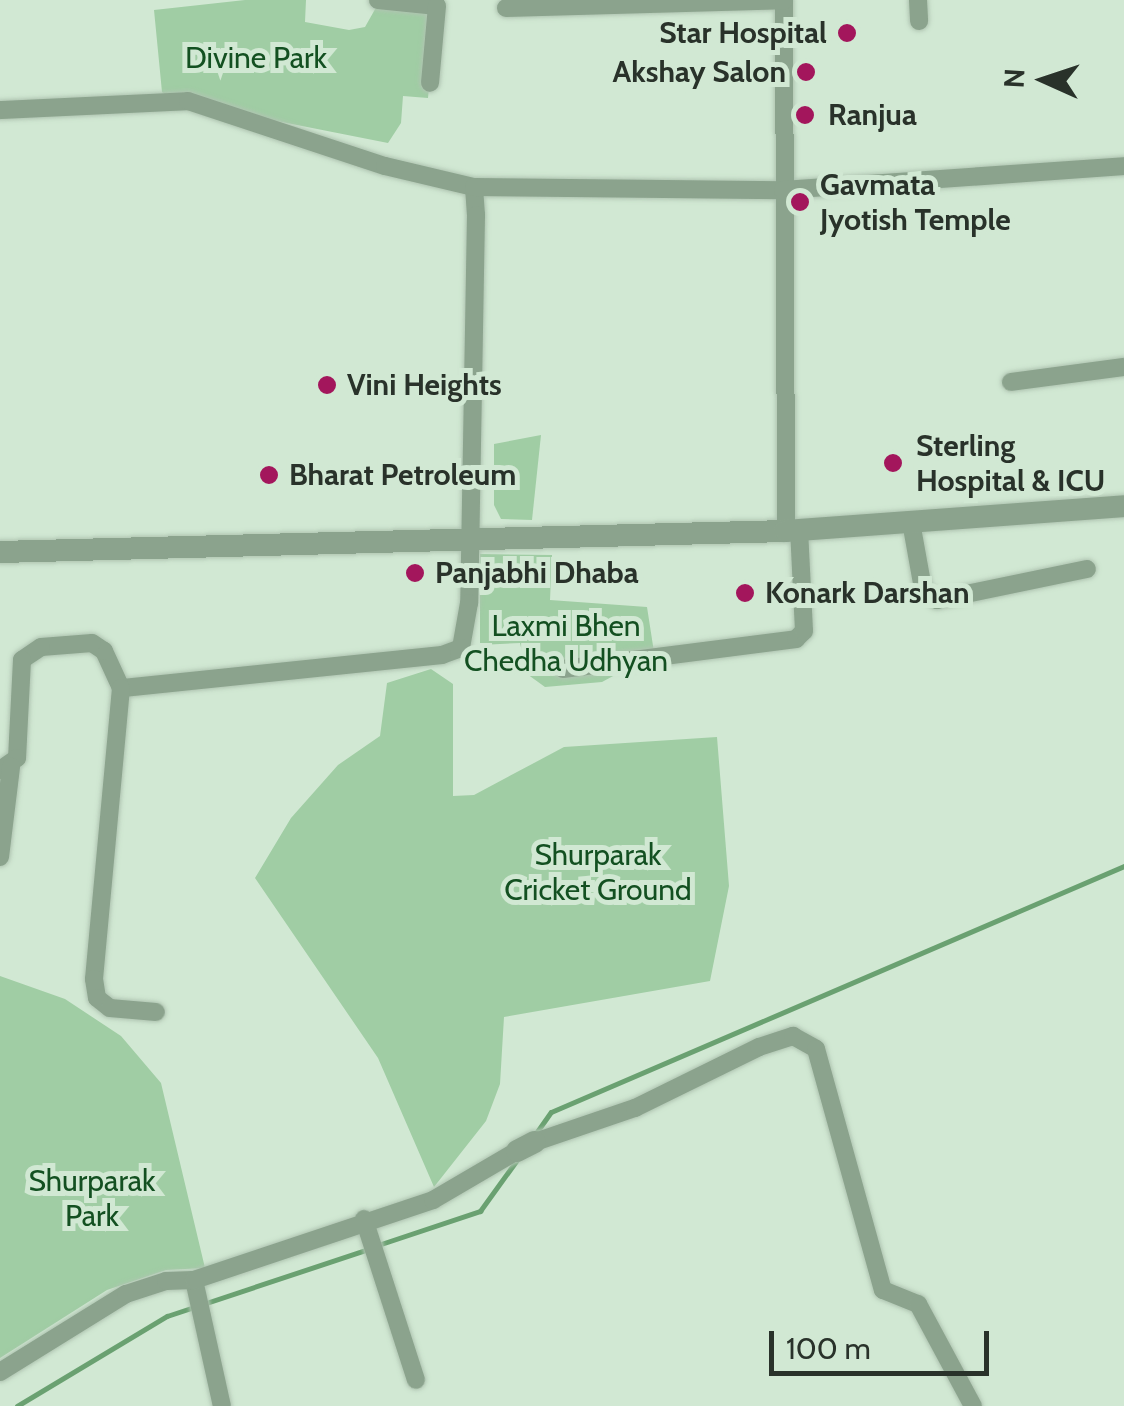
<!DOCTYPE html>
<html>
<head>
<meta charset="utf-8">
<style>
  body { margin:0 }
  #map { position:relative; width:1124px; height:1406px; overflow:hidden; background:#d1e8d3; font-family:Cabin,sans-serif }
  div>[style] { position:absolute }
  .green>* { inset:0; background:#a0cda4 }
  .stream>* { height:5px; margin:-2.5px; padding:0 2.5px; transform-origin:2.5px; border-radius:2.5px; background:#6aa171 }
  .roads { filter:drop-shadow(0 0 2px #afc4b1) drop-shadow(0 0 2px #afc4b1) }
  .minor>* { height:18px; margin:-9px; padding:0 9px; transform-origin:9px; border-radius:9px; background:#8ba38d }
  .tertiary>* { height:22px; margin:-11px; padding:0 11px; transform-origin:11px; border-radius:11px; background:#8ba38d }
  .dots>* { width:28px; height:28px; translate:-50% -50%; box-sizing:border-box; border:5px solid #d1e8d3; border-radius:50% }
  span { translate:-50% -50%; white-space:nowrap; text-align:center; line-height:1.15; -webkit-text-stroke:10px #d1e8d3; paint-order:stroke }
  .poi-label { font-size:30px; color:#29322a; font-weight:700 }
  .right { translate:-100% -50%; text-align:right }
  .left { translate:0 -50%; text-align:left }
  .park-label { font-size:30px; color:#135021 }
  .north { position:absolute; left:994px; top:30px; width:100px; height:100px; -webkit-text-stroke:8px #d1e8d3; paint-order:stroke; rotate:273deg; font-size:28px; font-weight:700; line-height:40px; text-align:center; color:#29322a }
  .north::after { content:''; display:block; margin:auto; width:35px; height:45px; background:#29322a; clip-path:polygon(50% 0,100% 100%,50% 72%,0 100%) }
  .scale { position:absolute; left:769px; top:1331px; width:220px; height:45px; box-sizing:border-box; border:5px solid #29322a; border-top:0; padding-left:12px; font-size:30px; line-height:35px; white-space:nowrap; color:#29322a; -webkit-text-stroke:8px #d1e8d3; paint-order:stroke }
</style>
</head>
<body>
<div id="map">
  <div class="green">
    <i style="clip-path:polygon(245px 0,306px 0,305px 22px,349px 30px,365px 27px,378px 4px,437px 6px,428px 98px,403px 96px,401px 123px,388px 143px,171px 100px,162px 92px,154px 10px)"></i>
    <i style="clip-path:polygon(541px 435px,532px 520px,501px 519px,494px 505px,494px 444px)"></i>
    <i style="clip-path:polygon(480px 554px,552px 555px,550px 600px,647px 607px,656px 665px,626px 669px,602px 682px,545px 687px,527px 674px,520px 643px,480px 645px)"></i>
    <i style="clip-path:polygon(431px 669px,453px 684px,453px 796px,474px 795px,564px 747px,717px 737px,729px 886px,710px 981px,504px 1017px,500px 1084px,486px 1121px,434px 1187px,378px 1058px,255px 878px,291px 818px,338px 765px,380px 736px,387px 683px)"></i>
    <i style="clip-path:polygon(0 976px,65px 999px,121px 1036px,161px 1083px,205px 1268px,166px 1270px,107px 1290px,0 1358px)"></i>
  </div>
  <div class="stream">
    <i style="left:534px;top:1136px;width:29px;rotate:-55deg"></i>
    <i style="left:551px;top:1112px;width:624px;rotate:-23.23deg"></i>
    <i style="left:378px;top:1245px;width:108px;rotate:-18.4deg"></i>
    <i style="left:480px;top:1211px;width:62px;rotate:-54.2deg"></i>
    <i style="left:17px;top:1406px;width:175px;rotate:-31deg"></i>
    <i style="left:167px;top:1316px;width:212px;rotate:-18.4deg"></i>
  </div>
  <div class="roads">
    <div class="minor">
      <i style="left:378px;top:0;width:59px;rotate:5.8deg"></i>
      <i style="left:437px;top:6px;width:77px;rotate:95.2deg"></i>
      <i style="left:784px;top:0;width:531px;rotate:89.78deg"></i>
      <i style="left:918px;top:0;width:21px;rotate:87deg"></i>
      <i style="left:506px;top:8px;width:278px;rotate:-1.6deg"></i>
      <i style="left:0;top:110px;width:188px;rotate:-2.7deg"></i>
      <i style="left:188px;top:101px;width:207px;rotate:18.3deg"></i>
      <i style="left:385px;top:166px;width:91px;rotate:13.3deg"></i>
      <i style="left:474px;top:187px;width:28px;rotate:86deg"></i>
      <i style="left:476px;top:215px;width:388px;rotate:91deg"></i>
      <i style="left:469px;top:603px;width:46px;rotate:100.1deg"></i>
      <i style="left:461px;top:648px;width:20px;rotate:160deg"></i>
      <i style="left:442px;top:655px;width:323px;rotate:174.1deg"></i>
      <i style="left:121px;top:688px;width:41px;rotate:-114.7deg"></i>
      <i style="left:104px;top:651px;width:14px;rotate:-146deg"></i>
      <i style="left:92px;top:643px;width:51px;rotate:175.5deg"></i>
      <i style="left:41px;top:647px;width:23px;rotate:146deg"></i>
      <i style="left:22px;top:660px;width:98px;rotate:92.9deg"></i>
      <i style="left:17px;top:758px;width:21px;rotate:145deg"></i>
      <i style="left:474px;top:187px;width:309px;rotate:0.6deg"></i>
      <i style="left:783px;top:190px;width:342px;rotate:-4deg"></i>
      <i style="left:1011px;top:382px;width:114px;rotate:-7.6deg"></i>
      <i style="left:911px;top:522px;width:68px;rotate:79.8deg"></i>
      <i style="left:923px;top:589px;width:18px;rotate:38deg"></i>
      <i style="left:937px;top:600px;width:153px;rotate:-11.7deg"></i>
      <i style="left:563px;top:669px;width:235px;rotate:-7.3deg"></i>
      <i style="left:796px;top:639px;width:11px;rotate:-45deg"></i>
      <i style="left:804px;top:631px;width:101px;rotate:-92.8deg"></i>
      <i style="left:121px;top:688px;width:292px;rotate:95.3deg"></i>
      <i style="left:94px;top:979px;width:19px;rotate:81deg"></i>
      <i style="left:97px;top:998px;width:16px;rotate:38deg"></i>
      <i style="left:110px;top:1008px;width:46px;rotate:5deg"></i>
      <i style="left:0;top:857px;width:91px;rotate:-83deg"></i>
      <i style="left:535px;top:1142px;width:106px;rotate:-18.8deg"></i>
      <i style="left:635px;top:1108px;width:138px;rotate:-26.2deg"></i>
      <i style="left:759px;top:1047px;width:36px;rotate:-18deg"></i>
      <i style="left:793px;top:1036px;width:26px;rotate:29deg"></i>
      <i style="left:816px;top:1049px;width:250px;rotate:74.5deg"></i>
      <i style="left:883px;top:1290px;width:38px;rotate:22deg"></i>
      <i style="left:918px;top:1304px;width:116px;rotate:61.7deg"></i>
      <i style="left:364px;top:1219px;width:169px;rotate:72.1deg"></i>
      <i style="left:194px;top:1280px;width:129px;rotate:77.5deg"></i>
      <i style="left:0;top:1372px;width:148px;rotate:-31.8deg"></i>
      <i style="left:126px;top:1294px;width:42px;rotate:-18deg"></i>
      <i style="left:166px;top:1281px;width:28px;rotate:-2deg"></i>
      <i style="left:194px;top:1280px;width:252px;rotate:-18.5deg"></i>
      <i style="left:433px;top:1200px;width:97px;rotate:-30.3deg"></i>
    </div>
    <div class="tertiary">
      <i style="left:0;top:552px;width:786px;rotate:-1.53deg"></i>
      <i style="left:786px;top:531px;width:339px;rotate:-4.2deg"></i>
      <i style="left:517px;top:1151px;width:20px;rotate:-27deg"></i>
    </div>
  </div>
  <div class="dots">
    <i style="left:847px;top:33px;background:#a3165c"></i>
    <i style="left:806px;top:72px;background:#a3165c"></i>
    <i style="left:805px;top:115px;background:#a3165c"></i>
    <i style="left:800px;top:202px;background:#a3165c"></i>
    <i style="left:327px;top:385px;background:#a3165c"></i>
    <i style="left:893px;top:463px;background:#a3165c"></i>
    <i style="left:269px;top:475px;background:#a3165c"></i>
    <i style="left:415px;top:573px;background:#a3165c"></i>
    <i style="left:745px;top:593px;background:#a3165c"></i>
  </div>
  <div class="poi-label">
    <span class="right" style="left:827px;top:33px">Star Hospital</span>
    <span class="right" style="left:786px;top:72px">Akshay Salon</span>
    <span class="left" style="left:828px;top:115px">Ranjua</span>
    <span class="left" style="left:820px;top:202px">Gavmata<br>Jyotish Temple</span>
    <span class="left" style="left:347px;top:385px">Vini Heights</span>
    <span class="left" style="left:916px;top:463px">Sterling<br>Hospital &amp; ICU</span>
    <span class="left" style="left:289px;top:475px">Bharat Petroleum</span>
    <span class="left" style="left:435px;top:573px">Panjabhi Dhaba</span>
    <span class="left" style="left:765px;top:593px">Konark Darshan</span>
  </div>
  <div class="park-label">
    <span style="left:256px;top:58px">Divine Park</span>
    <span style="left:566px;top:643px">Laxmi Bhen<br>Chedha Udhyan</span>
    <span style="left:598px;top:872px">Shurparak<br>Cricket Ground</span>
    <span style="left:92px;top:1198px">Shurparak<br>Park</span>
  </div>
  <div class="north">N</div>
  <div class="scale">100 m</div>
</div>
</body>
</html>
